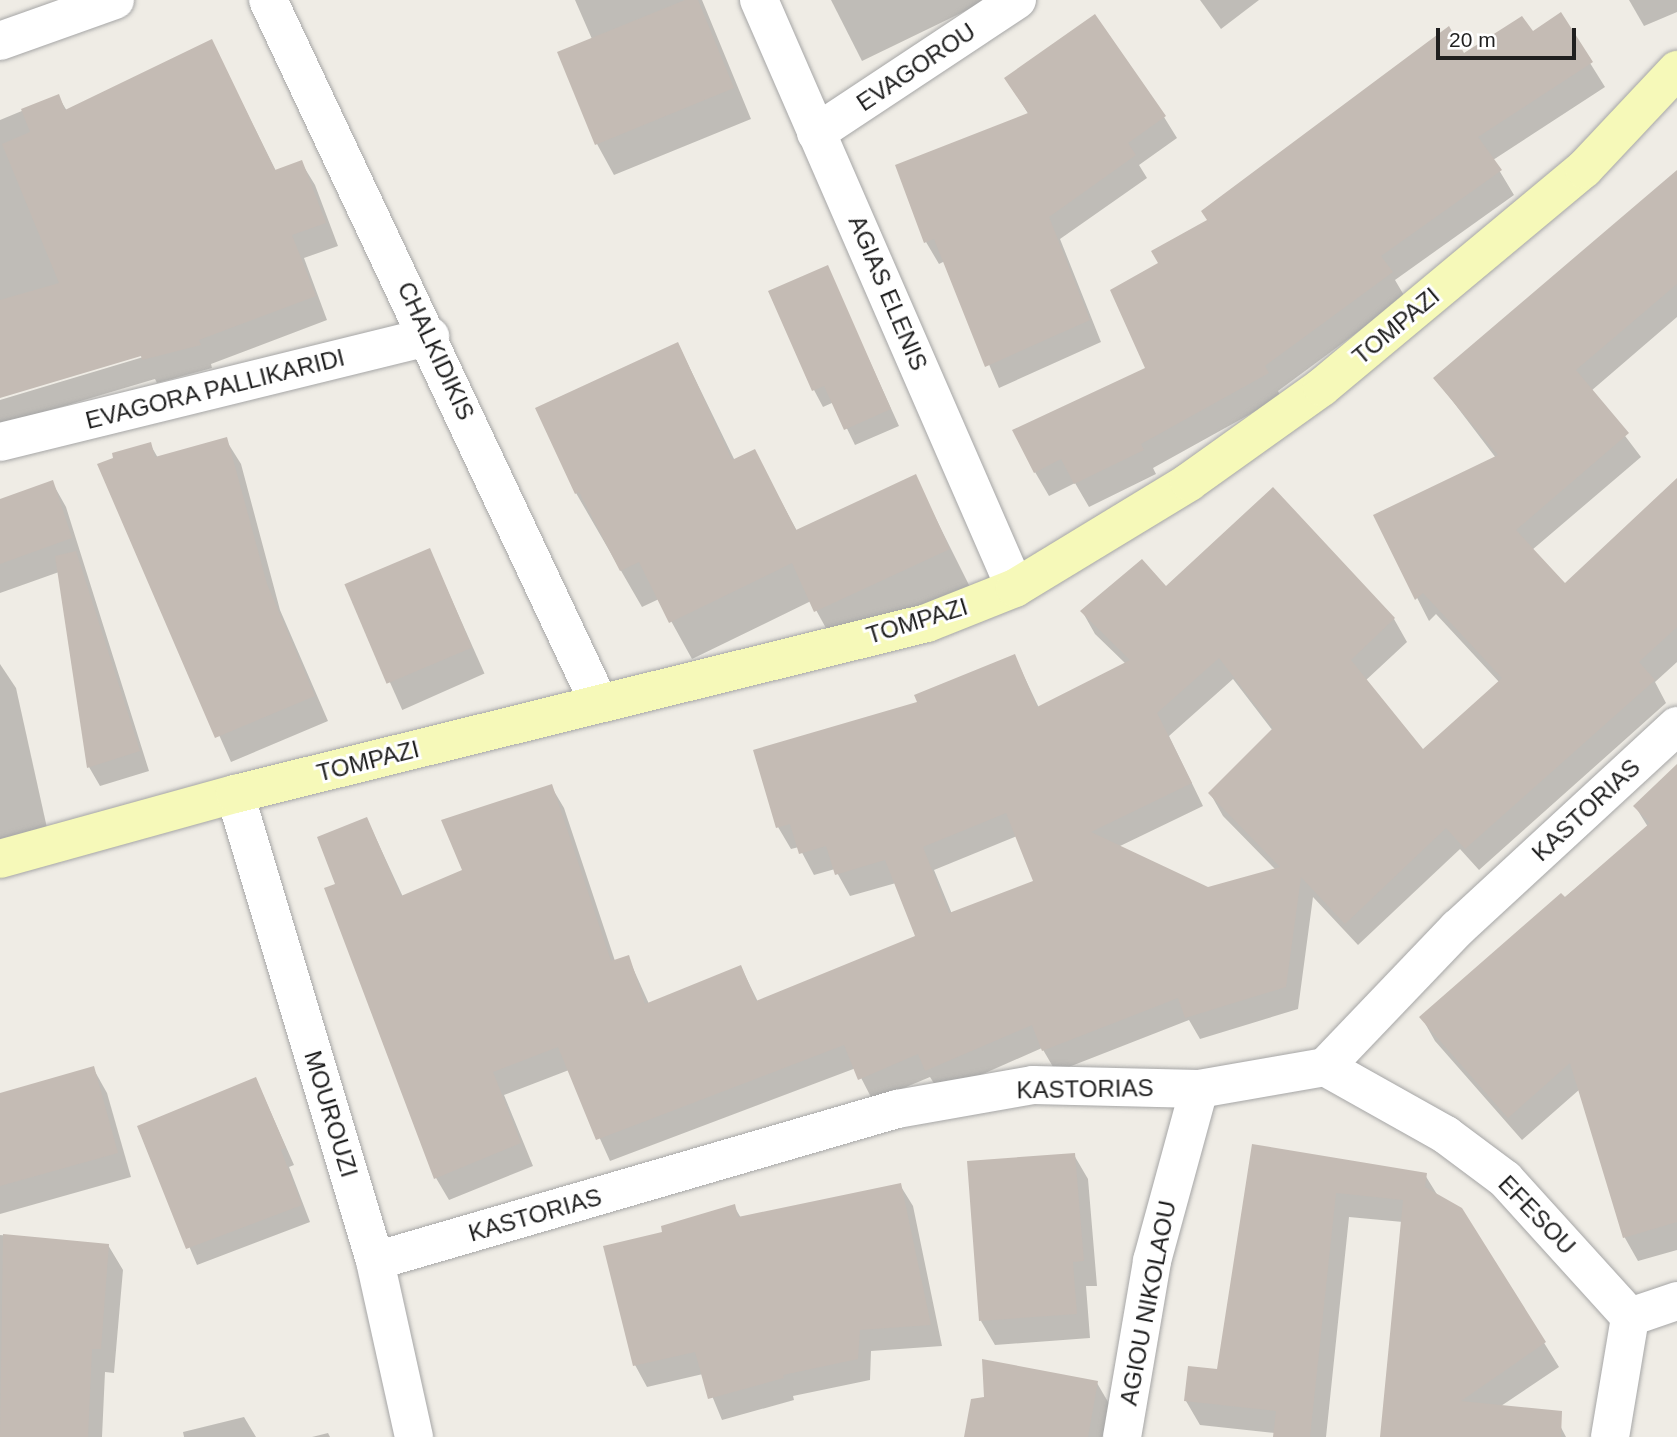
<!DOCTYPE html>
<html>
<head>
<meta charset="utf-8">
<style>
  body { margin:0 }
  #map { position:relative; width:1677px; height:1437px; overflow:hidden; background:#efece5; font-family:Helvetica,sans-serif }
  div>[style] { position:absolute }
  .shadow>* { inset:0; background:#0003; transform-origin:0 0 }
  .building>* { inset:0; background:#c4bbb4; transform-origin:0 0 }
  .roads { filter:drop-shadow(0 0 2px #a6a6a6) drop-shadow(0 0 2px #a6a6a6) }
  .street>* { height:38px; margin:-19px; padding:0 19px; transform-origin:19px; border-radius:19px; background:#fff }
  .secondary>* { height:38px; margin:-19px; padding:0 19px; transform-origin:19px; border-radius:19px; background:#f6f9b9 }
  span { translate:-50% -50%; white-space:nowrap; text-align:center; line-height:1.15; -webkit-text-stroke:6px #fff; paint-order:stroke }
  .street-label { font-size:24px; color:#1f1f1f }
  .scale { position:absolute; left:1436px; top:28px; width:140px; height:32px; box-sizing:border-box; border:4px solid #1f1f1f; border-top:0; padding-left:9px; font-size:21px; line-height:24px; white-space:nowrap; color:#1f1f1f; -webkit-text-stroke:5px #fff; paint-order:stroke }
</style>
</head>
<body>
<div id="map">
  <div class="shadow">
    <i style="clip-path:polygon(575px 0,702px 0,751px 119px,614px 175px,597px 144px,592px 39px)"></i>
    <i style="clip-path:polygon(831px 0,988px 0,862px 61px)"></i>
    <i style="clip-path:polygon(1200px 0,1259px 0,1221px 29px)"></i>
    <i style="clip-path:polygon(1629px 0,1677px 0,1677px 12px,1644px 26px)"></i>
    <i style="clip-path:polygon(1560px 15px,1605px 87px,1493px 160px,1514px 195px,1395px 280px,1405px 297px,1278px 391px,1281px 397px,1153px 468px,1156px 474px,1089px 507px,1075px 483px,1049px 496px,1035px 472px,1148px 368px,1161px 264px,1209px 221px,1464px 56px,1532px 34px)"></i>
    <i style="clip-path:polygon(211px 41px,276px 171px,301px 162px,315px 185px,338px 246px,304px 258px,327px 320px,211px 364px,212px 368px,157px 383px,155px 379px,0 425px,0 400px,150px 355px,149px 352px,0 396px,0 120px,58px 96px,67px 111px)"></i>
    <i style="clip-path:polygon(1006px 78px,1164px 117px,1177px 138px,1139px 165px,1147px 178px,1060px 239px,1101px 342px,999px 388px,945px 261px,939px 264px,926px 242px,1029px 115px)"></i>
    <i style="clip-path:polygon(evenodd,1677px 194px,1677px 317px,1591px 391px,1641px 457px,1532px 550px,1565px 585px,1677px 490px,1677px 662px,1655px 682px,1666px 703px,1479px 870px,1460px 849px,1358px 945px,1313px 897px,1298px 1009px,1200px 1039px,1189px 1020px,1056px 1072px,1042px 1048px,940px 1093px,930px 1077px,873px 1101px,856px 1068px,610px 1161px,569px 1070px,504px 1095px,533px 1166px,449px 1200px,436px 1178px,337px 885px,367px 819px,403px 897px,464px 871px,551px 786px,564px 808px,615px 961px,628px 957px,649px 1004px,741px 967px,758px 1002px,917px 937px,896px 883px,850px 896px,835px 869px,814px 875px,799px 847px,791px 849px,778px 827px,919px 703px,1015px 657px,1039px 708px,1126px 664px,1095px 634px,1082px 611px,1166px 589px,1273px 489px,1394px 619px,1407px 642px,1365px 681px,1423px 751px,1500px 683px,1436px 614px,1429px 621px,1375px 516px,1496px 458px,1435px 378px,1677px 194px,1233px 679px,1273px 731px,1210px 793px,1223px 816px,1276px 870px,1208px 889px,1118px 847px,1203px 806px,1169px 736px,1233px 679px,1677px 194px,1017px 836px,1035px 882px,952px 914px,934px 870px,1017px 836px)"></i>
    <i style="clip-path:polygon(827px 267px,899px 426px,855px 445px,834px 402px,823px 407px,814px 390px)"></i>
    <i style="clip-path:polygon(678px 344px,735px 461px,754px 451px,797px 531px,915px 477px,970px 587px,837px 648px,811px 601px,692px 659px,659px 599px,642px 607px,576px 493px)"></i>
    <i style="clip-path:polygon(226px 440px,241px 464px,280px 610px,328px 721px,231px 762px,100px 465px,150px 444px,158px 458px)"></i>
    <i style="clip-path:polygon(52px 482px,66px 507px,149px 771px,100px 786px,89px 767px,59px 572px,0 593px,0 501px)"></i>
    <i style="left:430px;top:551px;width:134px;height:90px;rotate:66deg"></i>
    <i style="clip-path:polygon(0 664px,16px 688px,49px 837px,0 849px)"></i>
    <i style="clip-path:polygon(1677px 766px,1677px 1250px,1638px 1261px,1625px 1238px,1580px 1089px,1522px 1140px,1435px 1041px,1422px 1018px,1648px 827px,1635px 806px)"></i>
    <i style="clip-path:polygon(93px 1068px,107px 1093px,131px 1177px,0 1214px,0 1095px)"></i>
    <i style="clip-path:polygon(256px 1079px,294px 1165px,289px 1167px,310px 1222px,197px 1265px,139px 1127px)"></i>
    <i style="clip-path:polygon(1253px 1146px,1425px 1175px,1438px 1196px,1461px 1209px,1559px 1367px,1501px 1406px,1553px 1412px,1566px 1437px,1382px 1437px,1403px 1222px,1349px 1217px,1326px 1437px,1275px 1437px,1275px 1433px,1200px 1425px,1186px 1401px,1218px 1371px)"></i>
    <i style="clip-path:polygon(1074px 1155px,1088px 1179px,1097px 1286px,1086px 1286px,1090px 1338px,995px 1345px,981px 1321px)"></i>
    <i style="clip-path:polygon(900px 1185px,913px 1206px,942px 1346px,871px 1351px,870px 1380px,793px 1396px,794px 1400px,722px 1420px,703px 1374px,647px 1387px,635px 1365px,664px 1234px,734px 1206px,741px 1218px)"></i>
    <i style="clip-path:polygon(0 1235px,108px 1245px,123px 1270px,114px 1373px,105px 1372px,102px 1437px,0 1437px)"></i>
    <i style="clip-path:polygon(1097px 1383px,1111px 1407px,1105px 1437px,966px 1437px,986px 1399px)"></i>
    <i style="clip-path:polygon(244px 1417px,256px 1437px,184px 1437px,183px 1432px)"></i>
    <i style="clip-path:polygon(328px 1433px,330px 1437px,312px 1437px)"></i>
  </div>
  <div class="building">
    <i style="clip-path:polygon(685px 0,698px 0,734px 88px,595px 145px,557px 52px)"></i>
    <i style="clip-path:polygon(1561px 12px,1593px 62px,1478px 137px,1502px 170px,1381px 256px,1393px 272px,1265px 366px,1269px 373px,1141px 444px,1144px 450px,1074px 484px,1061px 459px,1034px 473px,1012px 430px,1145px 368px,1110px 290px,1158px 263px,1151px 251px,1207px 220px,1201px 211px,1449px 26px,1464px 53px,1522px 16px,1533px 31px)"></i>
    <i style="clip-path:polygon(1095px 14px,1166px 116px,1128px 143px,1136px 155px,1049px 217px,1090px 320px,985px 367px,934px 239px,924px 243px,895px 165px,1028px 113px,1004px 78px)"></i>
    <i style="clip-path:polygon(212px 39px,275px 170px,302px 160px,326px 223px,292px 235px,316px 296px,199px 340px,201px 345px,142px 360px,141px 356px,0 398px,0 300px,59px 283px,2px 144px,30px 132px,21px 109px,59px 94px,65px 110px)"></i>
    <i style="clip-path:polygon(evenodd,1677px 170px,1677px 284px,1576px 370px,1629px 433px,1516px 530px,1565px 583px,1677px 478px,1677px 627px,1639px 662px,1655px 680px,1465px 849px,1446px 828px,1345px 924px,1301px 877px,1286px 987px,1185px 1018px,1178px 998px,1042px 1051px,1032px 1025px,925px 1071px,918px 1054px,858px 1080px,844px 1045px,596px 1140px,558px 1047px,493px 1072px,521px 1143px,434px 1179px,324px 888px,335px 884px,317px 837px,367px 817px,401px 896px,462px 870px,441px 820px,552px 784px,611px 961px,629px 955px,645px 1004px,741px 965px,756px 1001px,915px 936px,885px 860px,835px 875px,826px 846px,799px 854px,790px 824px,776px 828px,753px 750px,917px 702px,914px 695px,1015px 654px,1037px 707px,1130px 660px,1080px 611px,1142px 559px,1166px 586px,1273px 487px,1395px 618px,1351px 660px,1423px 749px,1502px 678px,1423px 593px,1415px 600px,1373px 515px,1498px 455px,1433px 378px,1677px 170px,1219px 658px,1273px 728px,1208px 793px,1280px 867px,1208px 887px,1091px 832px,1192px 783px,1157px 713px,1219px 658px,1677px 170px,1006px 813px,1033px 881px,949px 913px,923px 847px,1006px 813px)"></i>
    <i style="clip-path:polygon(828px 265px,891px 409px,844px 430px,824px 386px,812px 391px,768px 291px)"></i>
    <i style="clip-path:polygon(678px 342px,732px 460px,755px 449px,796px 530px,916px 474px,950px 549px,814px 612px,792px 563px,669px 623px,639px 562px,620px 571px,579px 492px,575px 494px,535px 408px)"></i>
    <i style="clip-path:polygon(227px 437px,267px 584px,315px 696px,215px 738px,97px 464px,113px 458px,112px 453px,151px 442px,155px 457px)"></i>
    <i style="clip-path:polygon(53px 480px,72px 538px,0 564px,0 499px)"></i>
    <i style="left:430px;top:548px;width:108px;height:93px;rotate:67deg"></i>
    <i style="clip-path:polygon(76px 551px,140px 751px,87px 768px,55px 556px)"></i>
    <i style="clip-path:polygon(1677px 764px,1677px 1222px,1623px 1238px,1570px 1063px,1508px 1118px,1419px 1017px,1561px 893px,1565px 897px,1650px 823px,1633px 806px)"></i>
    <i style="clip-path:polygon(94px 1066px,118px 1153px,0 1186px,0 1093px)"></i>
    <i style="clip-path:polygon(256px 1077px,286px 1148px,281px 1150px,302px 1205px,186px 1249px,137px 1126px)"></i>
    <i style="clip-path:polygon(1252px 1144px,1427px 1173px,1425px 1187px,1462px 1208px,1546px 1342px,1461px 1401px,1562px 1411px,1561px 1437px,1380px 1437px,1403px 1200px,1336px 1193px,1310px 1437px,1273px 1437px,1276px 1411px,1184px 1401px,1188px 1366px,1217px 1369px)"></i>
    <i style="clip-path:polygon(1075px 1153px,1084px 1261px,1073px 1262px,1077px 1314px,979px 1321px,967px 1161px)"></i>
    <i style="clip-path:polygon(901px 1183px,931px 1325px,860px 1330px,858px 1359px,783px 1375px,784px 1378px,708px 1399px,695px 1352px,633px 1366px,603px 1246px,662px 1232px,661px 1226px,735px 1204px,738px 1217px)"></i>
    <i style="clip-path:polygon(3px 1234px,109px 1244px,101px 1349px,92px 1349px,88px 1437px,0 1437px)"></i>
    <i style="clip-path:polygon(982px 1359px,1098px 1381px,1088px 1437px,964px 1437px,971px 1399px,984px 1397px)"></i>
  </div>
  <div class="roads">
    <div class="street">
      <i style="left:268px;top:0;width:777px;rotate:64.79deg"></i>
      <i style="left:759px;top:0;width:641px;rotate:66.47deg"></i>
      <i style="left:0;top:41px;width:122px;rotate:-19.6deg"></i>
      <i style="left:816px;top:133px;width:241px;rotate:-33.5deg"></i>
      <i style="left:0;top:442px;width:443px;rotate:-13.8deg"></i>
      <i style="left:235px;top:794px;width:488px;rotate:73.3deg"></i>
      <i style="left:375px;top:1261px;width:180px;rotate:77.5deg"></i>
      <i style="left:1325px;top:1067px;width:139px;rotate:29.3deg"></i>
      <i style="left:1446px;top:1135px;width:74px;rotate:36.7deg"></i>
      <i style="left:1505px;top:1179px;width:186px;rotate:47.8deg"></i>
      <i style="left:375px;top:1261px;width:544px;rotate:-16.23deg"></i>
      <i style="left:897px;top:1109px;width:138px;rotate:-10deg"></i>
      <i style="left:1033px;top:1085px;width:166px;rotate:1.4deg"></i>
      <i style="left:1199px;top:1089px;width:128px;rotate:-9.9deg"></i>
      <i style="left:1325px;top:1067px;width:192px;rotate:-46.3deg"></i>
      <i style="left:1458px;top:928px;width:298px;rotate:-42.7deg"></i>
      <i style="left:1630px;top:1317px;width:50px;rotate:-18.8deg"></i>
      <i style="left:1122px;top:1437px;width:179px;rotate:-80.3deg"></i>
      <i style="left:1152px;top:1261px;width:178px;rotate:-74.7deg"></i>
      <i style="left:1610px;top:1437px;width:122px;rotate:-80.5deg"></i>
    </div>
    <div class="secondary">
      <i style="left:0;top:859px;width:244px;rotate:-15.5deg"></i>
      <i style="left:235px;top:794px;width:713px;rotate:-13.88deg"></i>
      <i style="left:927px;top:623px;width:95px;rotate:-21.7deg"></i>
      <i style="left:1015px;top:588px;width:204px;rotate:-31.3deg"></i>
      <i style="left:1189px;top:482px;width:163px;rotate:-35.5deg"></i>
      <i style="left:1322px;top:387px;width:341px;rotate:-39.8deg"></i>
      <i style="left:1584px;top:169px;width:136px;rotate:-46.8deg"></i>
    </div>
  </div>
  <div class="street-label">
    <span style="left:916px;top:67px;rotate:-34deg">EVAGOROU</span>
    <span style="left:888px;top:293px;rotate:67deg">AGIAS ELENIS</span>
    <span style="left:1396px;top:326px;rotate:-40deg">TOMPAZI</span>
    <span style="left:436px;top:351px;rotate:65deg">CHALKIDIKIS</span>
    <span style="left:215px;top:389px;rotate:-14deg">EVAGORA PALLIKARIDI</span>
    <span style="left:917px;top:621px;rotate:-17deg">TOMPAZI</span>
    <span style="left:368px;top:761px;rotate:-14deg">TOMPAZI</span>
    <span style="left:1586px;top:810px;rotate:-43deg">KASTORIAS</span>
    <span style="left:1085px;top:1089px;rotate:-1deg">KASTORIAS</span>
    <span style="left:331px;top:1114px;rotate:73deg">MOUROUZI</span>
    <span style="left:535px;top:1215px;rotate:-16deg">KASTORIAS</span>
    <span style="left:1537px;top:1215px;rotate:46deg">EFESOU</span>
    <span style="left:1148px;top:1303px;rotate:-79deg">AGIOU NIKOLAOU</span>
  </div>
  <div class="scale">20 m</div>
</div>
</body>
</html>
